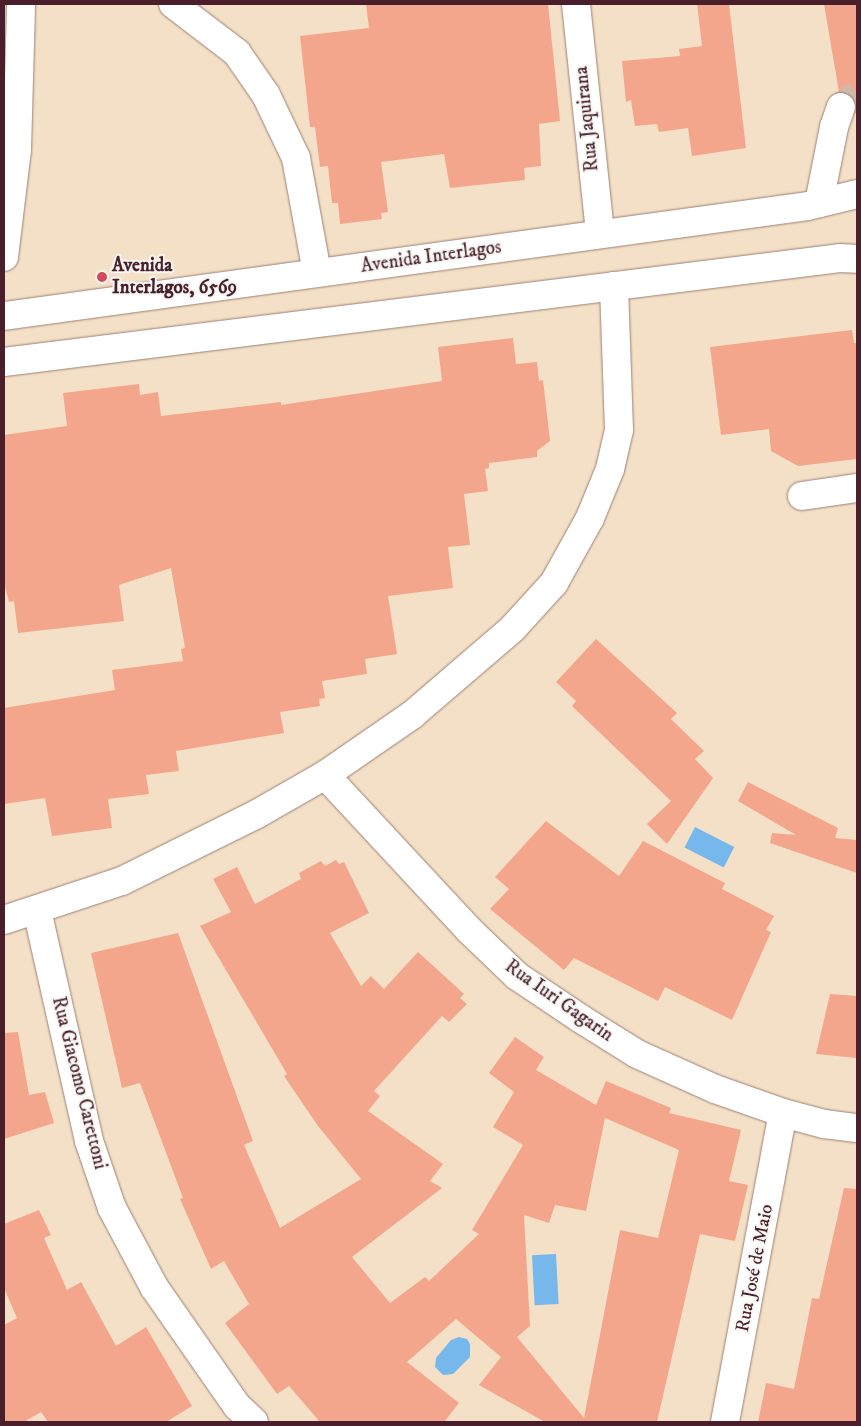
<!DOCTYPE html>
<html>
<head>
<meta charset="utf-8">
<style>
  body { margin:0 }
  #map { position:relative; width:861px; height:1426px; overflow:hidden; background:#f3e0c6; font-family:"IM FELL DW Pica",serif }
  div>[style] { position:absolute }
  .water>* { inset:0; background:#76b8eb; transform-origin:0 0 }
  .building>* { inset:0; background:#f4a68d }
  .minor-tunnel>* { height:28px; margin-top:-14px; transform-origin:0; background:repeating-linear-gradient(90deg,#d1b9a7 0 28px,transparent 0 42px) }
  .roads { filter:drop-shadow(0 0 1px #9e8078) drop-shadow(0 0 1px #9e8078) }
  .minor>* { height:28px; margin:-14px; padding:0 14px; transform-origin:14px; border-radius:14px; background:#fff }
  .major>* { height:28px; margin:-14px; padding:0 14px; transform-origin:14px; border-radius:14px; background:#fff }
  .dots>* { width:14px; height:14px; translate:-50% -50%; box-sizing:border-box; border:2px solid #f6f6f2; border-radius:50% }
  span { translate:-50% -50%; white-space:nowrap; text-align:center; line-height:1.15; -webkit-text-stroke:4px #f6f6f2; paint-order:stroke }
  .street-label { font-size:19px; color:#4a1f2b }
  .poi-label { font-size:19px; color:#4a1f2b; font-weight:700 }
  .left { translate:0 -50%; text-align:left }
  .frame { position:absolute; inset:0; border:5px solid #4a1f2b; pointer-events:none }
</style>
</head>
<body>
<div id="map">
  <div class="water">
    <i style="left:695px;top:827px;width:44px;height:23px;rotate:27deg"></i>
    <i style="left:556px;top:1254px;width:50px;height:24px;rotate:87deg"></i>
    <i style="clip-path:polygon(459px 1337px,467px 1339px,470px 1344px,470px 1357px,453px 1374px,443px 1375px,435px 1367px,436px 1358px,451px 1340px)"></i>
  </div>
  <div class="building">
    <i style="clip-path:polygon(366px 4px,548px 4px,560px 121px,539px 124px,541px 166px,524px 168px,525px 180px,450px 188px,444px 154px,381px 162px,388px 212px,381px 213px,382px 219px,340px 224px,338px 203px,332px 203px,328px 166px,320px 167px,315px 127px,310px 127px,300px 36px,369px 28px)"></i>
    <i style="clip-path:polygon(697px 4px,729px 4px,746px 148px,692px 156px,688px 128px,659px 132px,657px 124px,635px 126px,631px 100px,626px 102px,622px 61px,680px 56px,679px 49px,702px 46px)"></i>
    <i style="clip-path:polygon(824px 4px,857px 4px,857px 114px,853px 97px,839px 92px)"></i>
    <i style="clip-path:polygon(852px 330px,854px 343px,857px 343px,857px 459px,798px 466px,771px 451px,769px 429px,721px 435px,710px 347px)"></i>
    <i style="clip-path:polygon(513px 338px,516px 364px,537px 362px,539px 381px,543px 380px,550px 441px,537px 451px,537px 457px,489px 463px,489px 468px,485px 469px,488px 491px,464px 494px,470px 545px,448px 547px,453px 588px,388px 596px,397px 654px,365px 659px,367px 674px,322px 681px,325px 698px,319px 699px,320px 706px,280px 712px,284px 733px,176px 751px,179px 771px,146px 775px,149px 794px,108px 799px,112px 828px,52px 836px,45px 798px,4px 804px,4px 708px,115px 690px,112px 670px,183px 661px,181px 649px,185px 648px,171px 568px,119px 585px,124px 621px,18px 633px,14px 601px,9px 602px,4px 582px,4px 435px,67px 426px,63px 393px,139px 384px,140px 395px,158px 392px,161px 416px,281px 402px,281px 405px,442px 381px,438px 347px)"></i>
    <i style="clip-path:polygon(596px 639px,677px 713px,671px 719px,704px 751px,695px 759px,713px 778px,667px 844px,647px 824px,671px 801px,572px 706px,576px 701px,556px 682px)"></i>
    <i style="clip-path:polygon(748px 782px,838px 828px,835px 838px,857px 840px,857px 873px,770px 843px,772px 833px,796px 835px,738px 801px)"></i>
    <i style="clip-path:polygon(546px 821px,619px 876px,643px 841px,725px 883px,722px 889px,774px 916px,766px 930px,771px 932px,732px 1020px,665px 987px,658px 1001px,574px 958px,564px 970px,490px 909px,509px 889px,495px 877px)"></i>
    <i style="clip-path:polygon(evenodd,336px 860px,339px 864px,344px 862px,369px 913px,330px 933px,361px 986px,371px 976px,384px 989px,418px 952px,464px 994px,460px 998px,467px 1004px,449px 1022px,442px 1016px,374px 1091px,380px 1096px,368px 1111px,443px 1164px,430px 1181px,442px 1188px,352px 1257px,390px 1303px,425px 1277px,429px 1281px,479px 1234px,472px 1230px,523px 1145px,493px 1127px,514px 1092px,489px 1073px,515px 1037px,544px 1057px,536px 1070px,596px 1105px,606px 1081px,671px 1108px,669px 1113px,741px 1130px,729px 1181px,748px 1185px,735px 1241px,700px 1234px,657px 1422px,545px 1422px,479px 1385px,501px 1357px,456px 1319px,407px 1362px,459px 1403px,444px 1422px,320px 1422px,289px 1386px,277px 1394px,225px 1323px,249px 1304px,224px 1261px,211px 1269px,180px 1199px,183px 1198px,140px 1083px,122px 1088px,91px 953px,178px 933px,253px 1141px,244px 1145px,280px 1228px,361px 1179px,318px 1126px,284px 1076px,287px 1074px,200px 926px,231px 912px,213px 879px,237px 867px,255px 904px,301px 879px,299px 873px,321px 861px,325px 866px,336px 860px,605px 1118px,679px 1150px,658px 1238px,620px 1230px,584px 1418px,517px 1337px,530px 1326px,524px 1215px,549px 1223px,555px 1205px,586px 1211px,605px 1118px)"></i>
    <i style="clip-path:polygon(830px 994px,857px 996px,857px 1058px,816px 1054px)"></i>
    <i style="clip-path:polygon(18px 1032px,29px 1095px,45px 1092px,54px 1123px,4px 1139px,4px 1033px)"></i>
    <i style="clip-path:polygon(844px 1188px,857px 1189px,857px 1422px,758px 1422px,766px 1383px,794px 1389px,812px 1298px,819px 1299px)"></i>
    <i style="clip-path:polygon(39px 1210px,51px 1235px,44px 1238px,67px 1290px,81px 1282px,116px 1346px,146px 1327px,192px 1406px,166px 1422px,48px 1422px,41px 1412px,24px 1422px,4px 1422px,4px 1325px,17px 1318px,4px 1288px,4px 1224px)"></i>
  </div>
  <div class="minor-tunnel">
    <i style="left:841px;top:107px;width:21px;rotate:-39deg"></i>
  </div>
  <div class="roads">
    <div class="minor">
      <i style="left:173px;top:4px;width:81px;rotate:37.4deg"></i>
      <i style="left:237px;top:53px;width:51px;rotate:55.4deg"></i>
      <i style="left:266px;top:95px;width:70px;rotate:64.5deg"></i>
      <i style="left:296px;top:158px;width:116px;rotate:79.6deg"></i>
      <i style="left:576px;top:4px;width:230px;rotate:84deg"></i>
      <i style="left:819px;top:203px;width:77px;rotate:-78.8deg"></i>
      <i style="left:834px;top:127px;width:21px;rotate:-71deg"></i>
      <i style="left:4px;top:257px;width:108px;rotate:-83.1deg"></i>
      <i style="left:17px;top:150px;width:146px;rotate:-88.4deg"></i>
      <i style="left:802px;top:496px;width:56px;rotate:-8.3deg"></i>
      <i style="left:325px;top:775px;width:212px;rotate:47.1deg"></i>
      <i style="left:469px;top:930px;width:66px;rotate:43.8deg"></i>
      <i style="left:517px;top:976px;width:77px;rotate:33.9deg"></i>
      <i style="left:581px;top:1019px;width:66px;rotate:32deg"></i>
      <i style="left:637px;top:1054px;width:85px;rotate:24.2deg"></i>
      <i style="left:715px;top:1089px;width:72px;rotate:19.4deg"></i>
      <i style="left:783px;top:1113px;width:42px;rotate:15deg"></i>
      <i style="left:824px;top:1124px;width:33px;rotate:7deg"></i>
      <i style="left:37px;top:910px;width:237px;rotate:77.3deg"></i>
      <i style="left:89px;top:1141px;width:71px;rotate:71.1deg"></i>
      <i style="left:112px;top:1208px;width:89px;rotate:62deg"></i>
      <i style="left:154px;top:1287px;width:145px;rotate:55.1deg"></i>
      <i style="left:237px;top:1406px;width:23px;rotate:43deg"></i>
      <i style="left:4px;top:920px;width:124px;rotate:-18.3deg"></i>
      <i style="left:122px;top:881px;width:151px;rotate:-26.4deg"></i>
      <i style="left:257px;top:814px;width:78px;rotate:-29.8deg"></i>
      <i style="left:325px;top:775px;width:106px;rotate:-34.6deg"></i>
      <i style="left:412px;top:715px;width:133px;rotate:-40.7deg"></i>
      <i style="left:513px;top:628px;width:61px;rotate:-47.7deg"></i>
      <i style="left:554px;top:583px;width:74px;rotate:-61deg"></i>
      <i style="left:590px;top:518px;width:53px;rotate:-67.8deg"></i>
      <i style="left:610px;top:469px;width:40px;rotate:-77deg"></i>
      <i style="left:619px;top:430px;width:144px;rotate:-92deg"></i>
      <i style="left:725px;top:1422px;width:314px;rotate:-79.4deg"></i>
    </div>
    <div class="major">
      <i style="left:4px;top:316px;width:811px;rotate:-7.79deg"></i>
      <i style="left:808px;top:206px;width:50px;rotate:-13.8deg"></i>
      <i style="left:4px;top:362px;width:842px;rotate:-7.09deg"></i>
      <i style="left:840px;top:258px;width:17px;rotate:3deg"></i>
    </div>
  </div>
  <div class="dots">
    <i style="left:102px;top:277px;background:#d1495b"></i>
  </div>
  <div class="street-label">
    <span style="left:587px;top:119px;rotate:-96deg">Rua Jaquirana</span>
    <span style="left:431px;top:257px;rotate:-8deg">Avenida Interlagos</span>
    <span style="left:559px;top:1001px;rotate:35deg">Rua Iuri Gagarin</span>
    <span style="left:79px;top:1083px;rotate:76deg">Rua Giacomo Carettoni</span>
    <span style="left:755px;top:1268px;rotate:-79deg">Rua José de Maio</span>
  </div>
  <div class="poi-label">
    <span class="left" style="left:112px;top:277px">Avenida<br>Interlagos, 6569</span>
  </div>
  <div class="frame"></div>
</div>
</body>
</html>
